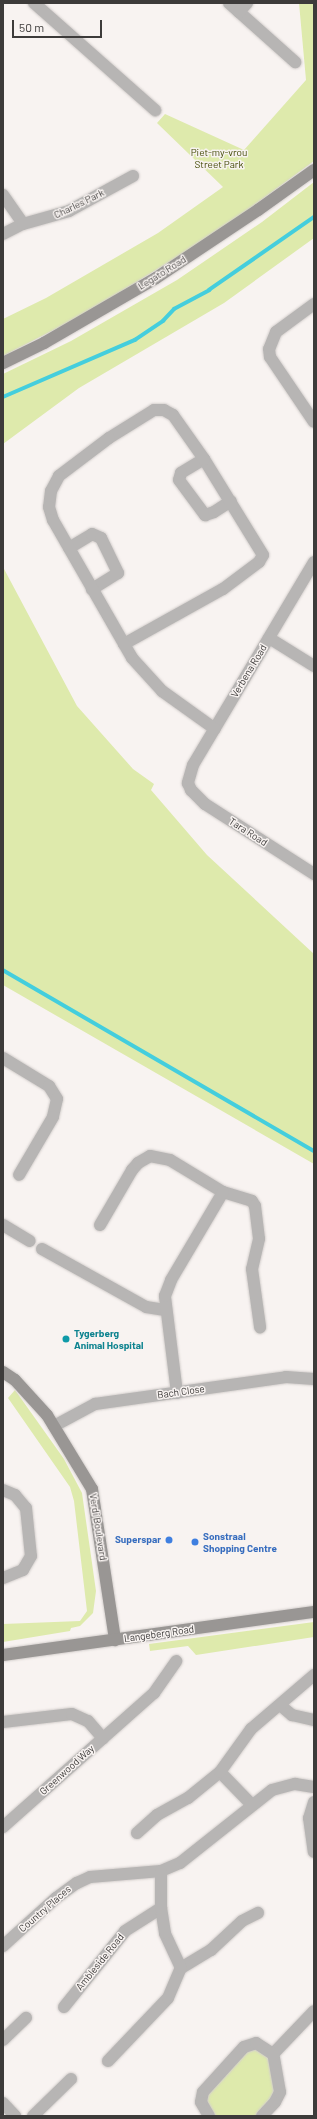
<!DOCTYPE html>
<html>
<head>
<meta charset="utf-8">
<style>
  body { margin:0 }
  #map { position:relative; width:317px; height:2119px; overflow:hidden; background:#f8f3f1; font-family:Barlow,sans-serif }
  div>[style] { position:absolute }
  .green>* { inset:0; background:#deeaac }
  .stream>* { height:3.5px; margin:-1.75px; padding:0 1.75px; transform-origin:1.75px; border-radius:1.75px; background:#44cedd }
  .roads { filter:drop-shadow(0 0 1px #d3cecc) drop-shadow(0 0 1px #d3cecc) }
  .street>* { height:12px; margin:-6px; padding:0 6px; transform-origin:6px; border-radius:6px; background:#b7b5b4 }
  .secondary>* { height:12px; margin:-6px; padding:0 6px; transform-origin:6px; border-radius:6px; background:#999694 }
  .dots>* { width:11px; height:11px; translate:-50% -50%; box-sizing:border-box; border:2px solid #f8f3f1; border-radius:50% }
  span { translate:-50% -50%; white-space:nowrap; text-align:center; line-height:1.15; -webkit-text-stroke:3px #f8f3f1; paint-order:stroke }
  .park-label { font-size:10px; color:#3f4700 }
  .street-label { font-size:10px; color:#3d3b3a }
  .culture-label { font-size:10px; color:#0d838f; font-weight:700 }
  .left { translate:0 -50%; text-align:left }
  .shop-label { font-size:10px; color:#366cbe; font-weight:700 }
  .right { translate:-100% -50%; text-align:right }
  .frame { position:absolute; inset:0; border:4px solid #3d3b3a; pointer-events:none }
  .scale { position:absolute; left:12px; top:20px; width:90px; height:18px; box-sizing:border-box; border:2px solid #3d3b3a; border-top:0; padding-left:5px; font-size:12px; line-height:14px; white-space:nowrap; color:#3d3b3a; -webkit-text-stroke:3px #f8f3f1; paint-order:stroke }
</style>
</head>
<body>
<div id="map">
  <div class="green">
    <i style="clip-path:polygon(299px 3px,314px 3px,314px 161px,215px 234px,79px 317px,3px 356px,3px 319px,46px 298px,158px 233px,223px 187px,157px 123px,165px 114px,244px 150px,306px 80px)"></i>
    <i style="clip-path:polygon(314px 182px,314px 238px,224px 303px,79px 388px,3px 444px,3px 374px,71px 341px,177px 280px,262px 222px)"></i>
    <i style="clip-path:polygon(3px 567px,77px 706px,133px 769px,154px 784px,151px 790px,207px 855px,314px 954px,314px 1164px,3px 985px)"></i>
    <i style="clip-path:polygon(15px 1390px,64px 1459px,82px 1493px,96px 1591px,93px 1613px,80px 1626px,71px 1628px,70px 1631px,3px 1642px,3px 1624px,80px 1621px,87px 1611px,74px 1501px,70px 1487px,8px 1398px)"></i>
    <i style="clip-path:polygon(314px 1622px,314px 1637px,196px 1655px,188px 1646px,150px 1651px,149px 1644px)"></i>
    <i style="clip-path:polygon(258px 2047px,271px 2061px,274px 2096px,255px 2116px,216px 2116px,207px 2105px,205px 2096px,248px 2049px)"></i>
  </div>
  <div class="stream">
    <i style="left:3px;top:397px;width:144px;rotate:-23.4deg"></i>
    <i style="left:135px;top:340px;width:34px;rotate:-34deg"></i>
    <i style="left:163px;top:321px;width:16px;rotate:-47deg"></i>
    <i style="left:174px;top:309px;width:40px;rotate:-28deg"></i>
    <i style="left:209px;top:290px;width:128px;rotate:-34.8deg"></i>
    <i style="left:3px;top:970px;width:360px;rotate:30.2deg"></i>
  </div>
  <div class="roads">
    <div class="street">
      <i style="left:34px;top:3px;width:162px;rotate:41.5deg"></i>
      <i style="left:229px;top:3px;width:89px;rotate:41.8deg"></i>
      <i style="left:239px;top:12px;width:12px;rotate:-48deg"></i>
      <i style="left:3px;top:195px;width:35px;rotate:55deg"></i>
      <i style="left:3px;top:234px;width:22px;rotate:-27deg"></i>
      <i style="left:23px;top:224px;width:48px;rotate:-15.8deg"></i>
      <i style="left:69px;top:211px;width:73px;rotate:-28.7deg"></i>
      <i style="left:314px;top:304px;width:47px;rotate:143.6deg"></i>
      <i style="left:276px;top:332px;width:18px;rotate:112deg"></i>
      <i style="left:269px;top:349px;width:8px;rotate:83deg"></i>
      <i style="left:270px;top:357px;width:78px;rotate:55.9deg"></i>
      <i style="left:204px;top:459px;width:27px;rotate:149deg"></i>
      <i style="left:181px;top:473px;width:7px;rotate:106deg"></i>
      <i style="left:179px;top:480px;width:44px;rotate:53.4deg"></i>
      <i style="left:205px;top:515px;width:9px;rotate:-18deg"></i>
      <i style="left:214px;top:512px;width:20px;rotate:-33deg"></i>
      <i style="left:69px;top:548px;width:27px;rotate:-31deg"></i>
      <i style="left:92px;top:534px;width:10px;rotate:24deg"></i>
      <i style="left:101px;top:538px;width:39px;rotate:64deg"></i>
      <i style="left:118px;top:573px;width:31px;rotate:148deg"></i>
      <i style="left:314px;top:562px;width:236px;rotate:120.8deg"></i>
      <i style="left:193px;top:765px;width:19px;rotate:106deg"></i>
      <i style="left:188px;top:783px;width:8px;rotate:67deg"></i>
      <i style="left:191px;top:790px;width:20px;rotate:45deg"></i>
      <i style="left:205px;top:804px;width:130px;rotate:32.7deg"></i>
      <i style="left:269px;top:638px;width:53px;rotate:31.9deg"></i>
      <i style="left:124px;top:644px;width:113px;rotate:-29.1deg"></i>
      <i style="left:223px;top:589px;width:45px;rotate:-36.9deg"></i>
      <i style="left:259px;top:562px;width:8px;rotate:-60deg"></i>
      <i style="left:263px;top:555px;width:113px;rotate:-121.6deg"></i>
      <i style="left:204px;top:459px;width:54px;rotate:-125.2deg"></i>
      <i style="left:173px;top:415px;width:10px;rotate:-151deg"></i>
      <i style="left:164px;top:410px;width:10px;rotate:180deg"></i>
      <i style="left:154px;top:410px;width:53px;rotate:148.1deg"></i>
      <i style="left:109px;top:438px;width:63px;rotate:142.8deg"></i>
      <i style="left:59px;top:476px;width:17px;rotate:118deg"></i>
      <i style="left:51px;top:491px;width:16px;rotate:97deg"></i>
      <i style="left:49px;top:507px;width:14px;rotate:73deg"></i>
      <i style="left:53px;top:520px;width:143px;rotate:60.2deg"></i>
      <i style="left:124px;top:644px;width:16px;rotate:60deg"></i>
      <i style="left:132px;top:658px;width:45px;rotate:47.7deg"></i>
      <i style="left:162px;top:691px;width:65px;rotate:35.6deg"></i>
      <i style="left:3px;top:1058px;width:54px;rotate:31.3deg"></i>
      <i style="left:49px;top:1086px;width:15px;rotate:58deg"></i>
      <i style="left:57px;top:1099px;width:18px;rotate:103deg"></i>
      <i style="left:53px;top:1117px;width:67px;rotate:120.4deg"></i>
      <i style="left:3px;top:1225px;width:31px;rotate:31deg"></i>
      <i style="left:100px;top:1225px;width:64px;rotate:-59.8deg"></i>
      <i style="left:132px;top:1170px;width:9px;rotate:-49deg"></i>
      <i style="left:138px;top:1163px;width:14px;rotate:-30deg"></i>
      <i style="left:150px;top:1156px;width:20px;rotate:11deg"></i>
      <i style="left:170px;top:1160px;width:62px;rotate:31.1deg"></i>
      <i style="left:223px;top:1192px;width:30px;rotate:17deg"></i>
      <i style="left:252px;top:1201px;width:6px;rotate:59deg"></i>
      <i style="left:255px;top:1206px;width:33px;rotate:83deg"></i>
      <i style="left:259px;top:1239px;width:31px;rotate:103deg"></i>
      <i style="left:252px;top:1269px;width:59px;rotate:82.1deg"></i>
      <i style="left:42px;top:1249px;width:119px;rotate:29.1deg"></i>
      <i style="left:146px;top:1307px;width:19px;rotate:9deg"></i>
      <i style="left:177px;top:1393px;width:98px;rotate:-97.1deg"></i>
      <i style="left:165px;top:1296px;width:17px;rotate:-69deg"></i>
      <i style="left:171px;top:1280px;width:102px;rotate:-59.4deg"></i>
      <i style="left:54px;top:1426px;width:47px;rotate:-28.2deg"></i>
      <i style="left:95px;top:1404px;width:193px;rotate:-8deg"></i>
      <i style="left:286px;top:1377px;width:28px;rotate:4deg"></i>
      <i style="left:3px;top:1490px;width:13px;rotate:23deg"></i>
      <i style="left:15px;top:1495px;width:17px;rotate:50deg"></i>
      <i style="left:26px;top:1508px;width:48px;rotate:84.1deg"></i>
      <i style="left:31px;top:1556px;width:16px;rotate:120deg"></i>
      <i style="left:23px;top:1570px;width:22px;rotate:158deg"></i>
      <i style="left:280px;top:1705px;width:16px;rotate:40deg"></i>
      <i style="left:292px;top:1715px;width:23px;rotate:13deg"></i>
      <i style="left:3px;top:1722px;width:69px;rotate:-6.6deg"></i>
      <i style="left:72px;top:1714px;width:17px;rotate:24deg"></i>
      <i style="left:88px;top:1721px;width:23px;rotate:49deg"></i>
      <i style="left:220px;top:1772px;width:46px;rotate:45.9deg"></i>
      <i style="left:314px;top:1802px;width:17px;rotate:107deg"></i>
      <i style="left:309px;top:1818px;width:34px;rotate:82deg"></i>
      <i style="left:3px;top:1827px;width:202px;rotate:-41.6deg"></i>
      <i style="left:154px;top:1693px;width:39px;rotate:-55deg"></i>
      <i style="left:137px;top:1833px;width:27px;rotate:-42deg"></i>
      <i style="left:157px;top:1815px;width:35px;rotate:-29deg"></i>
      <i style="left:188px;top:1798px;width:41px;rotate:-39.1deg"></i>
      <i style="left:220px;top:1772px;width:53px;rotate:-54.2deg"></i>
      <i style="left:251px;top:1729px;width:83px;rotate:-40.6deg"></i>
      <i style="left:3px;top:1946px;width:72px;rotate:-42.2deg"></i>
      <i style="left:56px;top:1898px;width:26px;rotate:-36deg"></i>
      <i style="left:77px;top:1883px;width:14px;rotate:-25deg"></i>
      <i style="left:90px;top:1877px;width:71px;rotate:-4.8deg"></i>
      <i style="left:161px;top:1871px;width:21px;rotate:-23deg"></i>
      <i style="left:180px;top:1863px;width:117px;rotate:-38.4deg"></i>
      <i style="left:272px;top:1790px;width:24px;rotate:-15deg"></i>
      <i style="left:295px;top:1784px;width:19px;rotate:9deg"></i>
      <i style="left:181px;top:1968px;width:35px;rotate:-31deg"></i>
      <i style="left:211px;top:1950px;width:42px;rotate:-43.1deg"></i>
      <i style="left:242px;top:1921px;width:18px;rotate:-27deg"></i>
      <i style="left:64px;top:2007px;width:97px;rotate:-51.2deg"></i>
      <i style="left:125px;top:1931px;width:43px;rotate:-32.6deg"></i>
      <i style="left:3px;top:2040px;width:32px;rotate:-44deg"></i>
      <i style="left:108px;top:2061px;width:87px;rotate:-46.4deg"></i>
      <i style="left:168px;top:1998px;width:33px;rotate:-67deg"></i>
      <i style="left:181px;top:1968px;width:38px;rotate:-115deg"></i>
      <i style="left:165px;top:1933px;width:25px;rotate:-99deg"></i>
      <i style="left:161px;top:1908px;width:37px;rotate:-90deg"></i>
      <i style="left:3px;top:2103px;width:18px;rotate:47deg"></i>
      <i style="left:33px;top:2116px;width:53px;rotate:-44.2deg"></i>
      <i style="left:209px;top:2116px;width:16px;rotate:-120deg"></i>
      <i style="left:201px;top:2102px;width:10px;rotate:-79deg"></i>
      <i style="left:203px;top:2092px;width:61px;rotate:-47.7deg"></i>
      <i style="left:244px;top:2047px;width:13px;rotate:-18deg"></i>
      <i style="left:256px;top:2043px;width:20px;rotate:33deg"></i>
      <i style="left:273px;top:2054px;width:59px;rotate:-46.4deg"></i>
      <i style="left:262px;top:2116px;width:19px;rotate:-47deg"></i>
      <i style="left:275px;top:2102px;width:11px;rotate:-63deg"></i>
      <i style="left:280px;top:2092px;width:39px;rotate:-100deg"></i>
    </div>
    <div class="secondary">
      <i style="left:3px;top:363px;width:46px;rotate:-26deg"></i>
      <i style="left:44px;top:343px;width:129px;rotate:-30.1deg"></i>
      <i style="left:156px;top:278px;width:123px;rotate:-33.7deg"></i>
      <i style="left:258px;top:210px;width:69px;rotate:-35.5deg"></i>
      <i style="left:3px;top:1372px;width:14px;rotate:34deg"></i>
      <i style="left:15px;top:1380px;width:47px;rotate:47.6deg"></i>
      <i style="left:47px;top:1415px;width:87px;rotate:58.7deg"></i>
      <i style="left:92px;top:1489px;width:153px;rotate:81.3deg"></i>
      <i style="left:3px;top:1655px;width:314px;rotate:-7.9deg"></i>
    </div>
  </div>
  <div class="dots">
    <i style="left:66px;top:1339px;background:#0f9aa8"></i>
    <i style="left:169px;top:1540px;background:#3f7fe0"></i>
    <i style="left:195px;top:1542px;background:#3f7fe0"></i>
  </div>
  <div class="park-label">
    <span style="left:219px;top:158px">Piet-my-vrou<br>Street Park</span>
  </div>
  <div class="street-label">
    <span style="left:79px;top:204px;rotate:-26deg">Charles Park</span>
    <span style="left:162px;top:273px;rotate:-32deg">Legato Road</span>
    <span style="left:249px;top:671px;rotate:-59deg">Verbena Road</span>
    <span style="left:248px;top:832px;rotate:33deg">Tara Road</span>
    <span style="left:181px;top:1392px;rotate:-8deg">Bach Close</span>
    <span style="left:98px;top:1527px;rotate:81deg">Verdi Boulevard</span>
    <span style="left:159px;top:1634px;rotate:-8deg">Langeberg Road</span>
    <span style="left:67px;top:1770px;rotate:-42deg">Greenwood Way</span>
    <span style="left:45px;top:1909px;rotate:-41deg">Country Places</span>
    <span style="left:100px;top:1962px;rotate:-51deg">Ambleside Road</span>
  </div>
  <div class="culture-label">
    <span class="left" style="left:74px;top:1339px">Tygerberg<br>Animal Hospital</span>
  </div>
  <div class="shop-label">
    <span class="left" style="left:203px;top:1542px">Sonstraal<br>Shopping Centre</span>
    <span class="right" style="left:161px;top:1540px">Superspar</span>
  </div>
  <div class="frame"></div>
  <div class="scale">50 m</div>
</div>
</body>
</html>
